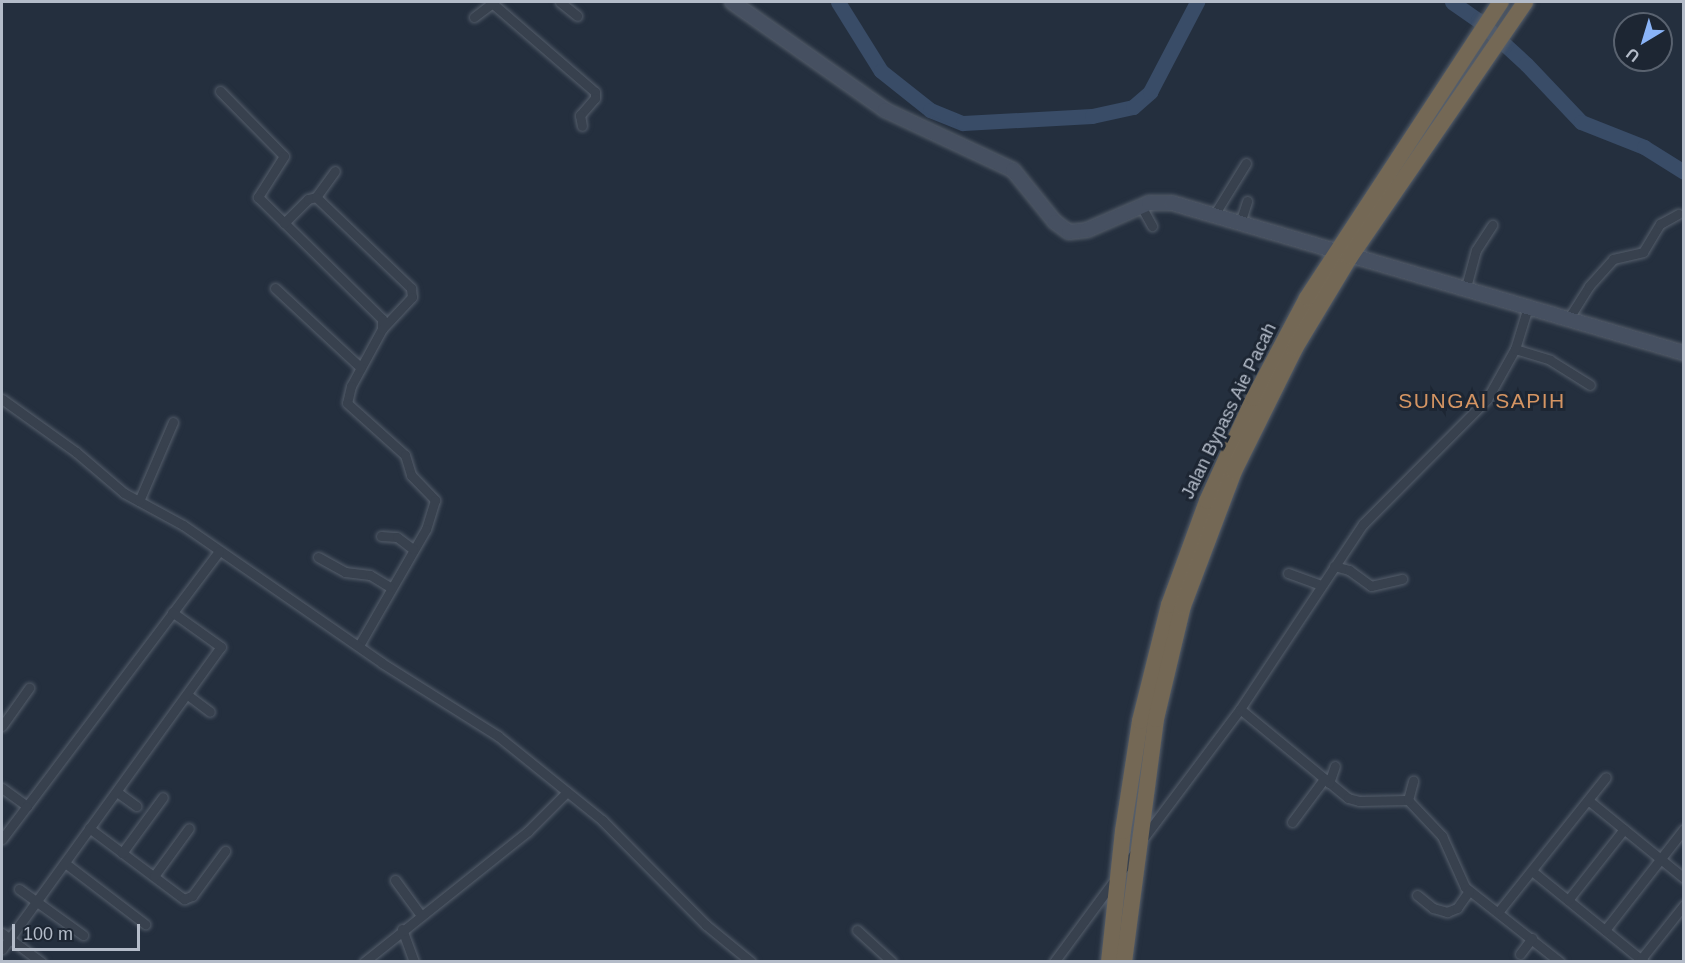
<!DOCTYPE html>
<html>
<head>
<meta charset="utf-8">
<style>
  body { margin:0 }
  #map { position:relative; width:1685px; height:963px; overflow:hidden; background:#242f3e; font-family:Helvetica,sans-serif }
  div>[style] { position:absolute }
  .river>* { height:15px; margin:-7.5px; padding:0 7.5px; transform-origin:7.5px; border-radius:7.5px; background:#394c67 }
  .roads { filter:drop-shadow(0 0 2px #565f6c) drop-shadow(0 0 2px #565f6c) }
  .street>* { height:9px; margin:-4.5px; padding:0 4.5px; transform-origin:4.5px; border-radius:4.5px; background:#38414e }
  .secondary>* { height:14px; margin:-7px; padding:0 7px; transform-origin:7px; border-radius:7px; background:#465061 }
  .highway>* { height:16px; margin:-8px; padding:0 8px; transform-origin:8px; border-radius:8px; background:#746855 }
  span { translate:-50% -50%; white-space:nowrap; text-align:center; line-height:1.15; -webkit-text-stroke:6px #1d2633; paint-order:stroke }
  .street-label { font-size:18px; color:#b4bcc9 }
  .quarter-label { font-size:21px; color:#d59563; letter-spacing:1.5px }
  .frame { position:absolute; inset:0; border:3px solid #b4bcc9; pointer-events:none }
  .north { position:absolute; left:1613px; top:12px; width:60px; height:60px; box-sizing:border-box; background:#1d2633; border:2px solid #59626f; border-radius:50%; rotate:218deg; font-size:16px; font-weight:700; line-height:24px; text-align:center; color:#b4bcc9 }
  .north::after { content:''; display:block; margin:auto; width:21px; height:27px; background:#8ab4f8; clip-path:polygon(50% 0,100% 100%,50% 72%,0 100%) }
  .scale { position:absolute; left:12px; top:924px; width:128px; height:27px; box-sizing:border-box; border:3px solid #b4bcc9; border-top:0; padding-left:8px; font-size:18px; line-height:21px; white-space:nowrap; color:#b4bcc9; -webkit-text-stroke:4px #1d2633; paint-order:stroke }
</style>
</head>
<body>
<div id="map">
  <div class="river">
    <i style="left:838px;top:2px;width:81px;rotate:58.1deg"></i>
    <i style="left:881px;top:71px;width:63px;rotate:38.5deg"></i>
    <i style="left:930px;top:110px;width:35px;rotate:22deg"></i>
    <i style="left:963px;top:123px;width:129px;rotate:-3.1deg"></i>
    <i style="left:1092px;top:116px;width:42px;rotate:-12.4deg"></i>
    <i style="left:1133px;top:107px;width:23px;rotate:-41deg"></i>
    <i style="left:1150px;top:92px;width:102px;rotate:-62.4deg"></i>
    <i style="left:1452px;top:2px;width:32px;rotate:35deg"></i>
    <i style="left:1478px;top:20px;width:65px;rotate:42.5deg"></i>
    <i style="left:1526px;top:64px;width:80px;rotate:46.5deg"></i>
    <i style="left:1581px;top:122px;width:68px;rotate:21.6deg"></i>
    <i style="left:1644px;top:147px;width:47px;rotate:32deg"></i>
  </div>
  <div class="roads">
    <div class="street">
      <i style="left:560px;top:2px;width:22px;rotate:39deg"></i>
      <i style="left:492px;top:3px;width:136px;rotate:40.8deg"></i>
      <i style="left:595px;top:92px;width:6px;rotate:90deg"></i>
      <i style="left:595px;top:98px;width:23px;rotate:131deg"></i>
      <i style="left:580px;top:115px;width:11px;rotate:80deg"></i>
      <i style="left:474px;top:17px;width:25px;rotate:-37deg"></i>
      <i style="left:220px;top:91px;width:91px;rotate:45.4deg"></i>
      <i style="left:284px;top:156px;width:49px;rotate:122.4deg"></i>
      <i style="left:258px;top:197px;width:174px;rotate:44.5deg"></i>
      <i style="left:382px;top:319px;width:10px;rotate:90deg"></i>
      <i style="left:382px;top:329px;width:65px;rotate:118.5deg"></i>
      <i style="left:351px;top:386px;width:17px;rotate:103deg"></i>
      <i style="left:347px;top:403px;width:78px;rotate:41.9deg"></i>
      <i style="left:405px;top:455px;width:21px;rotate:73deg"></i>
      <i style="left:411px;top:475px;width:35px;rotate:46deg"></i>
      <i style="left:435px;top:500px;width:30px;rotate:107deg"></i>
      <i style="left:426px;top:529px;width:133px;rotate:119.9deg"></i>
      <i style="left:316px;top:197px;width:32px;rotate:-54deg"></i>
      <i style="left:1141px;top:206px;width:23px;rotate:61deg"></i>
      <i style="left:1214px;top:215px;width:61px;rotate:-58.4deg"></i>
      <i style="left:284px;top:223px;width:34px;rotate:-45deg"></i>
      <i style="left:308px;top:199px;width:8px;rotate:-14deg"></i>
      <i style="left:316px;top:197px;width:132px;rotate:43.8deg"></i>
      <i style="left:411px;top:288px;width:9px;rotate:84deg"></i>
      <i style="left:412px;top:297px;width:44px;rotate:133.2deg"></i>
      <i style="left:1240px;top:223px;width:23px;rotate:-72deg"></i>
      <i style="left:1466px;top:287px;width:38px;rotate:-75deg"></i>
      <i style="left:1476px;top:250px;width:30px;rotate:-57deg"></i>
      <i style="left:275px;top:288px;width:117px;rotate:42.9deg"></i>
      <i style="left:1567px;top:321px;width:41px;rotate:-57.8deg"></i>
      <i style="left:1589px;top:286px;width:36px;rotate:-48deg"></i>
      <i style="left:1613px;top:259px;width:31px;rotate:-13deg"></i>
      <i style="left:1643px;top:252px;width:33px;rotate:-59deg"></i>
      <i style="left:1660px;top:224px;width:21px;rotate:-29deg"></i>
      <i style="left:1515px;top:349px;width:37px;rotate:17deg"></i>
      <i style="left:1550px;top:360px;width:47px;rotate:32deg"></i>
      <i style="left:2px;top:399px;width:91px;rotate:35.6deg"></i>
      <i style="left:76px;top:452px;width:63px;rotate:40.5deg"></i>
      <i style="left:124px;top:493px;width:67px;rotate:28.5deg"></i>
      <i style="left:183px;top:525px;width:242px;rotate:34.7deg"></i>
      <i style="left:382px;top:663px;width:137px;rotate:32.2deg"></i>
      <i style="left:498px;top:736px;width:134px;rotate:38.9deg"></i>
      <i style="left:602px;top:820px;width:148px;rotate:45.3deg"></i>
      <i style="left:706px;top:925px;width:58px;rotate:39.4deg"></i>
      <i style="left:139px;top:501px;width:86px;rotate:-66.7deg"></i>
      <i style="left:381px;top:536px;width:16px;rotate:4deg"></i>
      <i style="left:397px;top:537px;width:20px;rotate:37deg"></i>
      <i style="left:318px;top:557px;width:31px;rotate:29deg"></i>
      <i style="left:345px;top:572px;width:25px;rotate:7deg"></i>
      <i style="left:370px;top:575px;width:23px;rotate:31deg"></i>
      <i style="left:1334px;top:566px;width:16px;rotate:15deg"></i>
      <i style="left:1349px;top:570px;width:27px;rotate:36deg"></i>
      <i style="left:1371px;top:586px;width:32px;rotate:-13deg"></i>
      <i style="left:1288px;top:573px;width:35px;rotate:20deg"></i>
      <i style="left:189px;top:696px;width:26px;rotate:37deg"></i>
      <i style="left:1240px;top:709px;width:140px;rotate:39.5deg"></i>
      <i style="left:1348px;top:798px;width:11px;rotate:15deg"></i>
      <i style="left:1359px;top:801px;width:49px;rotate:-1.2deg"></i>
      <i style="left:1408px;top:800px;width:50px;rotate:46.6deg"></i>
      <i style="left:1442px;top:836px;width:56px;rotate:65.7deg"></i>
      <i style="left:1465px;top:887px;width:121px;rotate:38.3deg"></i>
      <i style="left:2px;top:726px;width:47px;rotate:-54.6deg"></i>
      <i style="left:1329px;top:783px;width:18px;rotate:-71deg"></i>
      <i style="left:2px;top:788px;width:31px;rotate:36deg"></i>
      <i style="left:27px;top:806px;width:319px;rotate:-53deg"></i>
      <i style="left:117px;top:792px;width:24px;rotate:36deg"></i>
      <i style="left:1408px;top:800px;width:20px;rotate:-75deg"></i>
      <i style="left:1588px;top:800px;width:124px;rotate:39.1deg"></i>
      <i style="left:1292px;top:822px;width:54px;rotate:-53.3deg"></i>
      <i style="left:89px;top:828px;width:119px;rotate:36.8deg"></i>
      <i style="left:184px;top:899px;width:9px;rotate:-21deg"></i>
      <i style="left:192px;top:896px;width:56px;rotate:-53.7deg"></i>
      <i style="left:2px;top:839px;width:41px;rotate:-52.9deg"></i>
      <i style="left:1142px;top:840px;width:164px;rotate:-53.2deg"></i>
      <i style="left:1240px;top:709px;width:222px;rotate:-56.4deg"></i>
      <i style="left:1363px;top:524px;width:176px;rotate:-45.2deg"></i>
      <i style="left:1487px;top:399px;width:57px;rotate:-60.8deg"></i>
      <i style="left:1515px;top:349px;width:41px;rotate:-72.9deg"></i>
      <i style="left:122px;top:853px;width:69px;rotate:-53.8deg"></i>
      <i style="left:65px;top:863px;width:101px;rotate:37.3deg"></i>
      <i style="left:1532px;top:871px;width:144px;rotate:39.1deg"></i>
      <i style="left:154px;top:876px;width:59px;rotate:-53.9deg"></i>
      <i style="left:395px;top:880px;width:42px;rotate:53.7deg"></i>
      <i style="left:19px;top:889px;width:79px;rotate:35.7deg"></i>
      <i style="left:1417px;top:895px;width:21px;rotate:39deg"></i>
      <i style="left:1433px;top:908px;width:15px;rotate:16deg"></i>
      <i style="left:1447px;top:912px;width:11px;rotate:-22deg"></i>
      <i style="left:1457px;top:908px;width:21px;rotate:-55deg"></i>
      <i style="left:1568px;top:900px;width:90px;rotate:-51.7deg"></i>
      <i style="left:1499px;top:911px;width:171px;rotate:-51.4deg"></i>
      <i style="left:402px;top:929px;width:35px;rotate:70deg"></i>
      <i style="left:857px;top:930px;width:47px;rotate:42.4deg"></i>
      <i style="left:1605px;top:930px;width:128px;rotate:-52deg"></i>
      <i style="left:2px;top:933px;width:49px;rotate:36.6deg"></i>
      <i style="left:2px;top:949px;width:373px;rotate:-54.1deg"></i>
      <i style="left:221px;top:647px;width:60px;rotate:-144.5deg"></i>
      <i style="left:1520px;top:954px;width:20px;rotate:-53deg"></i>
      <i style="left:1641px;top:959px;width:69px;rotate:-51.5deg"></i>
      <i style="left:364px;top:962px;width:210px;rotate:-38.6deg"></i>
      <i style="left:528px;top:831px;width:55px;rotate:-45deg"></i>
      <i style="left:1054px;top:962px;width:137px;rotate:-53.6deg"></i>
    </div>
    <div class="secondary">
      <i style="left:732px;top:2px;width:187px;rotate:35.2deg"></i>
      <i style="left:885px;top:110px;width:141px;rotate:25.1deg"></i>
      <i style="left:1013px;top:170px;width:67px;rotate:51.1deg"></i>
      <i style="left:1055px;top:222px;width:17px;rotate:36deg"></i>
      <i style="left:1069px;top:232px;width:18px;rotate:-6deg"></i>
      <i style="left:1087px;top:230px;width:68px;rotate:-23.5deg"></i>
      <i style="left:1149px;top:203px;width:23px"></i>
      <i style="left:1172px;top:203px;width:534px;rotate:16.33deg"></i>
    </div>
    <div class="highway">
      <i style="left:1109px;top:962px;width:132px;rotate:-83.9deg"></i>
      <i style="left:1123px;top:831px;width:111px;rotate:-81.2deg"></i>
      <i style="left:1140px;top:721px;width:120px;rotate:-76deg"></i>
      <i style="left:1169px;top:605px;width:111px;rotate:-69.9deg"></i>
      <i style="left:1207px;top:501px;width:113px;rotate:-65.5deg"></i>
      <i style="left:1254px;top:398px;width:113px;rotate:-62.1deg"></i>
      <i style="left:1307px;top:298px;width:354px;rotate:-56.8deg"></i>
      <i style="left:1124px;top:962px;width:245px;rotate:-82.5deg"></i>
      <i style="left:1156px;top:719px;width:116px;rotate:-76.6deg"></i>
      <i style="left:1183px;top:606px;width:144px;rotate:-69.3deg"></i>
      <i style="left:1234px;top:471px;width:137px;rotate:-63.6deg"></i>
      <i style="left:1295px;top:348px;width:106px;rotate:-58.9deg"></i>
      <i style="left:1350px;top:257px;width:309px;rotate:-55.5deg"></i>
    </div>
  </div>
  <div class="street-label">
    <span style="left:1229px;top:411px;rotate:-64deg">Jalan Bypass Aie Pacah</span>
  </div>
  <div class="quarter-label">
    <span style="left:1482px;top:401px">SUNGAI SAPIH</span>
  </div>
  <div class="frame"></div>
  <div class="north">U</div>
  <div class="scale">100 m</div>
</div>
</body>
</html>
